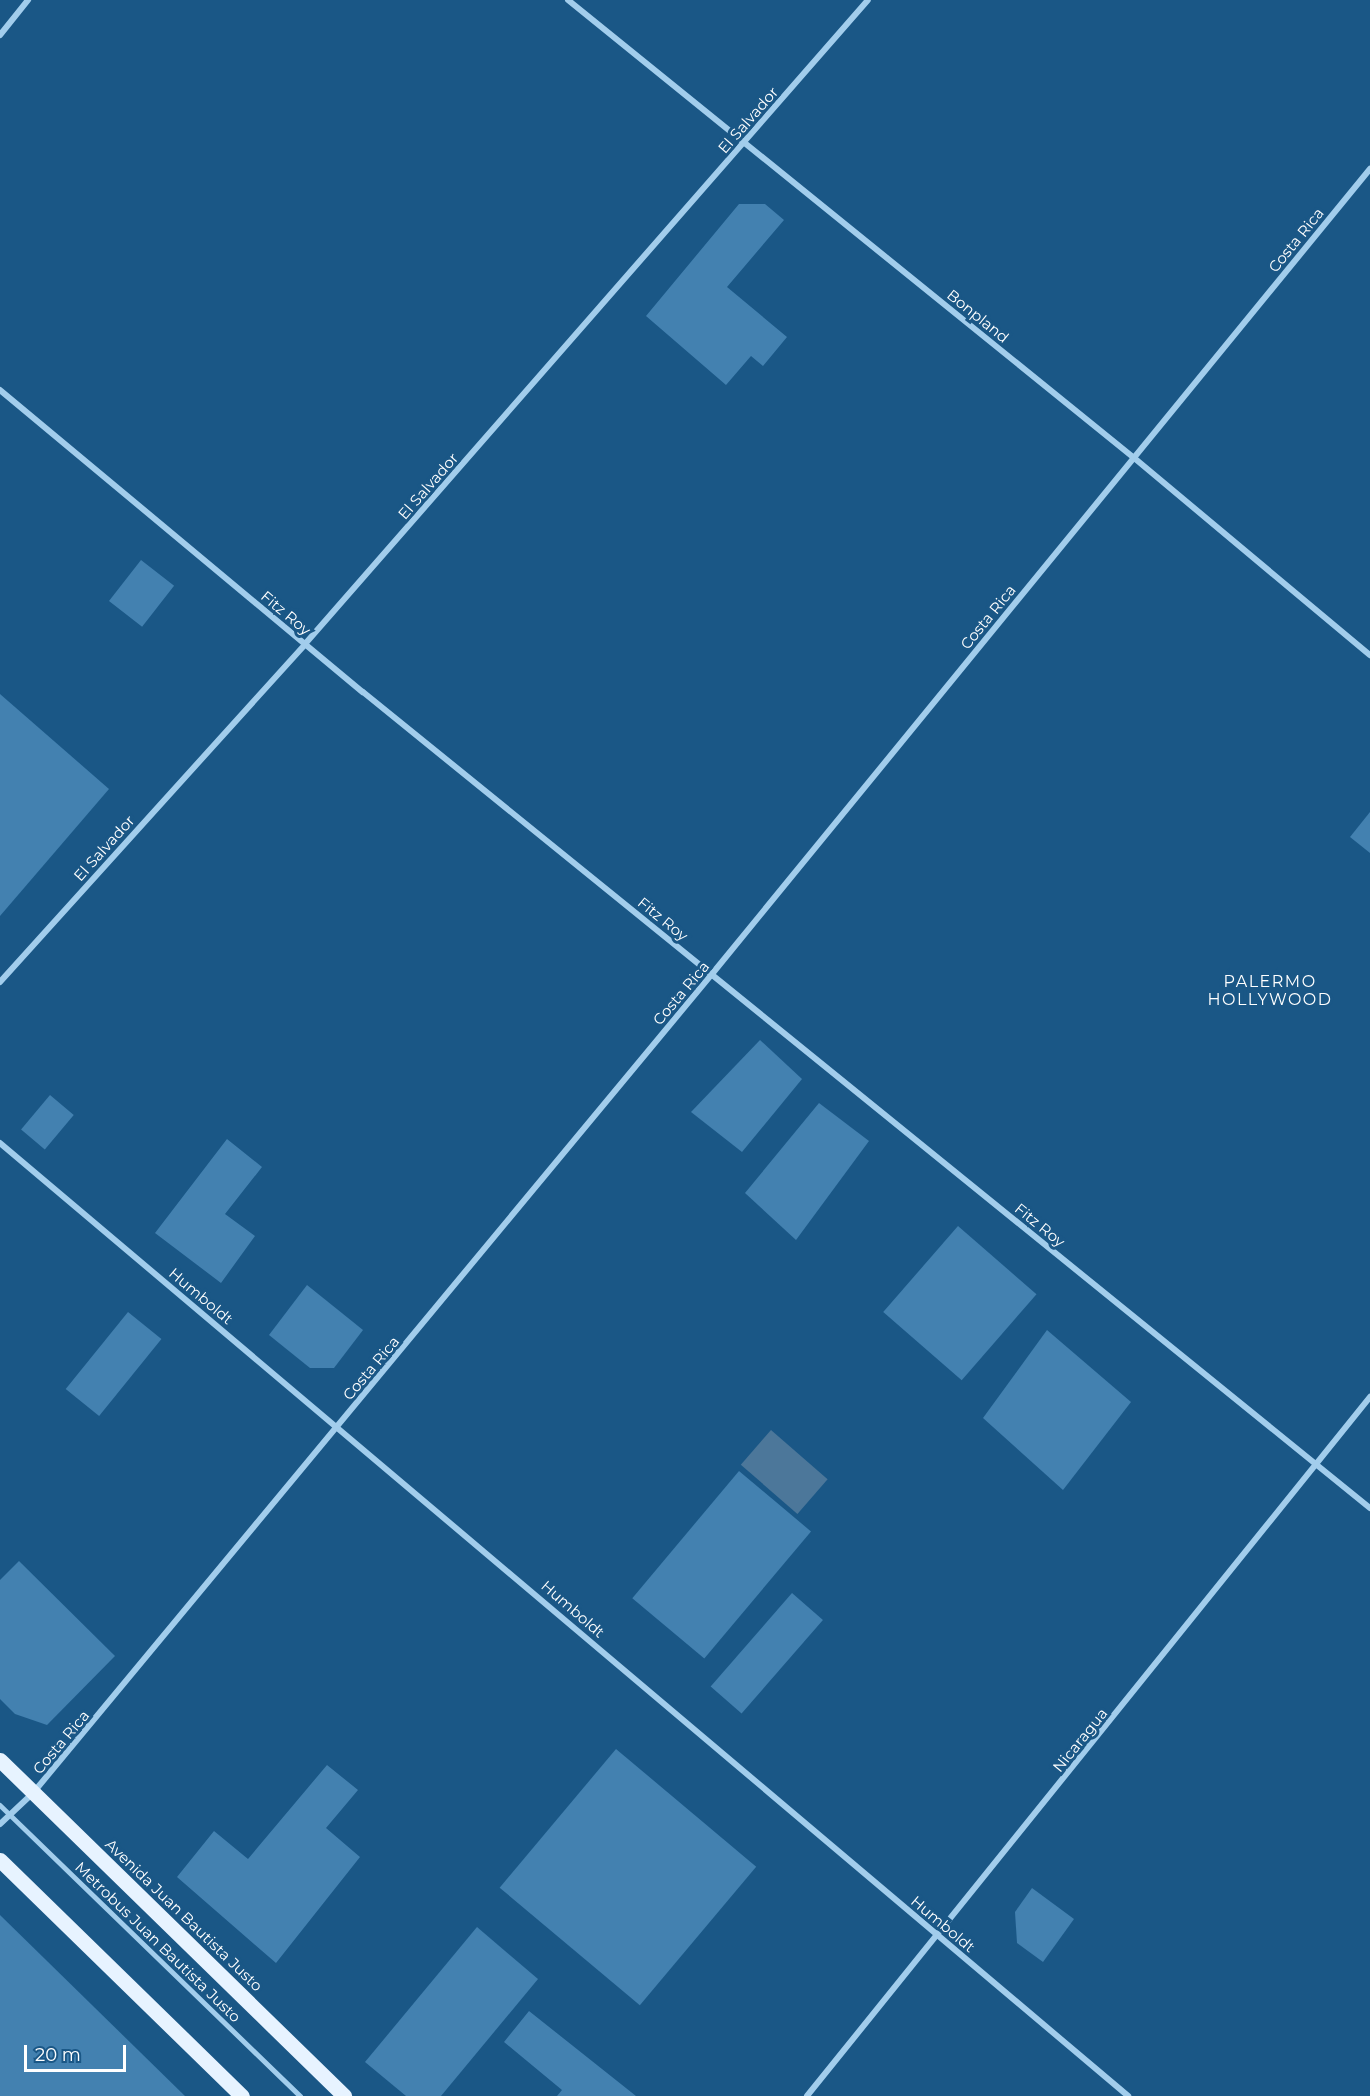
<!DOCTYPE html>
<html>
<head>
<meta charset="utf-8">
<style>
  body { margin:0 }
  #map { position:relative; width:1370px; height:2096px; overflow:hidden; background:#1a5786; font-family:Montserrat,sans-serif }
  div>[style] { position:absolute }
  .water>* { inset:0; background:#4c779a; transform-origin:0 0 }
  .building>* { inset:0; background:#4381b0; transform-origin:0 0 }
  .lane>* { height:4.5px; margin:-2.25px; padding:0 2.25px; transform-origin:2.25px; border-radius:2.25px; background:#a2cdec }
  .street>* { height:6px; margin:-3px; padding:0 3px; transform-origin:3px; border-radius:3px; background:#a2cdec }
  .primary>* { height:15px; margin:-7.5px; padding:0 7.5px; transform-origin:7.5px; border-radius:7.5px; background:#e7f3ff }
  span { translate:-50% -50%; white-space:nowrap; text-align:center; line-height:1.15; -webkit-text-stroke:6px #1a5786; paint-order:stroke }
  .street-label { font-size:15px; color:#fff }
  .neighbourhood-label { font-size:16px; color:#fff; letter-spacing:1.5px }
  .scale { position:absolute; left:24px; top:2045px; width:102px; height:27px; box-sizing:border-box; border:3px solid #fff; border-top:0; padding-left:8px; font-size:18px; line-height:21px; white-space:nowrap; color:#fff; -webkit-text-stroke:4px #1a5786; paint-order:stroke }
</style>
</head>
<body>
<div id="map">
  <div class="water">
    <i style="left:771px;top:1430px;width:75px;height:46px;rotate:41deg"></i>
  </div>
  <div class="building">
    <i style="clip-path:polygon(739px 204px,765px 204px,784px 220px,727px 287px,787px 337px,763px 366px,751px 356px,726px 385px,646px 316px)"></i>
    <i style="left:141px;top:560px;width:42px;height:52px;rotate:38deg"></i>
    <i style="clip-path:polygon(0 694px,109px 789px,0 916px)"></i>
    <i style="clip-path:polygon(1370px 812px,1370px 853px,1350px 837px)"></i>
    <i style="clip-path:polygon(760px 1040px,802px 1079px,742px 1152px,691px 1112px)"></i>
    <i style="left:50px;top:1095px;width:31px;height:45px;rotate:40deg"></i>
    <i style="clip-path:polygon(819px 1103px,869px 1141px,796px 1240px,745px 1193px)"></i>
    <i style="clip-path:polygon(227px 1139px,262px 1167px,225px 1214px,255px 1236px,221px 1283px,155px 1233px)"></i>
    <i style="left:958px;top:1226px;width:104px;height:114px;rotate:41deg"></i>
    <i style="clip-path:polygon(307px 1285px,363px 1330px,334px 1368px,310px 1368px,269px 1335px)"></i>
    <i style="left:128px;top:1312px;width:43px;height:99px;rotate:39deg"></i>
    <i style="clip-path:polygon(1047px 1330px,1131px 1402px,1063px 1490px,983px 1418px)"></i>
    <i style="left:739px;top:1471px;width:94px;height:166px;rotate:40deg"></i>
    <i style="clip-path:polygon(19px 1561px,115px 1656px,47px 1725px,15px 1714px,0 1699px,0 1580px)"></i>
    <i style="left:792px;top:1593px;width:41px;height:124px;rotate:41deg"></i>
    <i style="left:616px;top:1749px;width:183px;height:181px;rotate:40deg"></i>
    <i style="clip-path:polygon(327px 1765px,358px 1790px,326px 1828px,360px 1857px,276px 1963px,177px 1877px,214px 1831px,248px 1859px)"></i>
    <i style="clip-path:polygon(1032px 1888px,1074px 1919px,1043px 1962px,1017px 1943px,1015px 1912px)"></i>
    <i style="clip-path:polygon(0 1915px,185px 2096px,0 2096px)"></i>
    <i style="clip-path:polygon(477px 1927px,538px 1979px,441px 2096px,406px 2096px,365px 2062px)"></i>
    <i style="clip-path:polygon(529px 2011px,636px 2096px,557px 2096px,562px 2090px,504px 2042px)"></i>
  </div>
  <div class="lane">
    <i style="left:0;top:1805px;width:418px;rotate:44.1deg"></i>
  </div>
  <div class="street">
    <i style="left:568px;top:0;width:727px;rotate:38.97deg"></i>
    <i style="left:1133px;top:457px;width:309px;rotate:39.9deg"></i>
    <i style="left:0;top:35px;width:45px;rotate:-51.3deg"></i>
    <i style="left:0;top:390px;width:472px;rotate:39.8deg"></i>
    <i style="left:363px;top:692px;width:1296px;rotate:39.02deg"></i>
    <i style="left:0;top:982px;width:455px;rotate:-47.9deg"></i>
    <i style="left:305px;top:644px;width:855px;rotate:-48.84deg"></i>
    <i style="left:0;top:1143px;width:1477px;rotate:40.19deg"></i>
    <i style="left:0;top:1824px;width:45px;rotate:-43.2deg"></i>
    <i style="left:33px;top:1793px;width:1064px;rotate:-50.34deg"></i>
    <i style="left:712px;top:974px;width:1040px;rotate:-50.74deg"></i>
    <i style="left:807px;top:2096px;width:898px;rotate:-51.15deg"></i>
  </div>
  <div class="primary">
    <i style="left:0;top:1760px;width:481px;rotate:44.3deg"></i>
    <i style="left:0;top:1860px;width:338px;rotate:44.3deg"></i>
  </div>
  <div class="street-label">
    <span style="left:748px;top:120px;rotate:-49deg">El Salvador</span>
    <span style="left:1296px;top:240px;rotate:-51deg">Costa Rica</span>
    <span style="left:978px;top:316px;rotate:39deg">Bonpland</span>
    <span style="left:428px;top:486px;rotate:-49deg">El Salvador</span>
    <span style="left:286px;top:613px;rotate:40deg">Fitz Roy</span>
    <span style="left:988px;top:617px;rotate:-51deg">Costa Rica</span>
    <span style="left:104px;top:848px;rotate:-48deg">El Salvador</span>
    <span style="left:663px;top:919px;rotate:39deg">Fitz Roy</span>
    <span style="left:681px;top:993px;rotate:-50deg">Costa Rica</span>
    <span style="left:1040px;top:1225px;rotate:39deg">Fitz Roy</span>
    <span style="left:201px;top:1296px;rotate:40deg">Humboldt</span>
    <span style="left:371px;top:1368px;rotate:-50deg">Costa Rica</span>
    <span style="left:573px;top:1609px;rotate:41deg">Humboldt</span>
    <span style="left:1080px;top:1740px;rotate:-51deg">Nicaragua</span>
    <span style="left:61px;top:1742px;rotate:-50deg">Costa Rica</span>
    <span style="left:184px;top:1915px;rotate:44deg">Avenida Juan Bautista Justo</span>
    <span style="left:943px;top:1924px;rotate:40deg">Humboldt</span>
    <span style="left:158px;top:1942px;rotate:44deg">Metrobus Juan Bautista Justo</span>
  </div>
  <div class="neighbourhood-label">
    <span style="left:1270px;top:991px">PALERMO<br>HOLLYWOOD</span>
  </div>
  <div class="scale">20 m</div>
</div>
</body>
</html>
